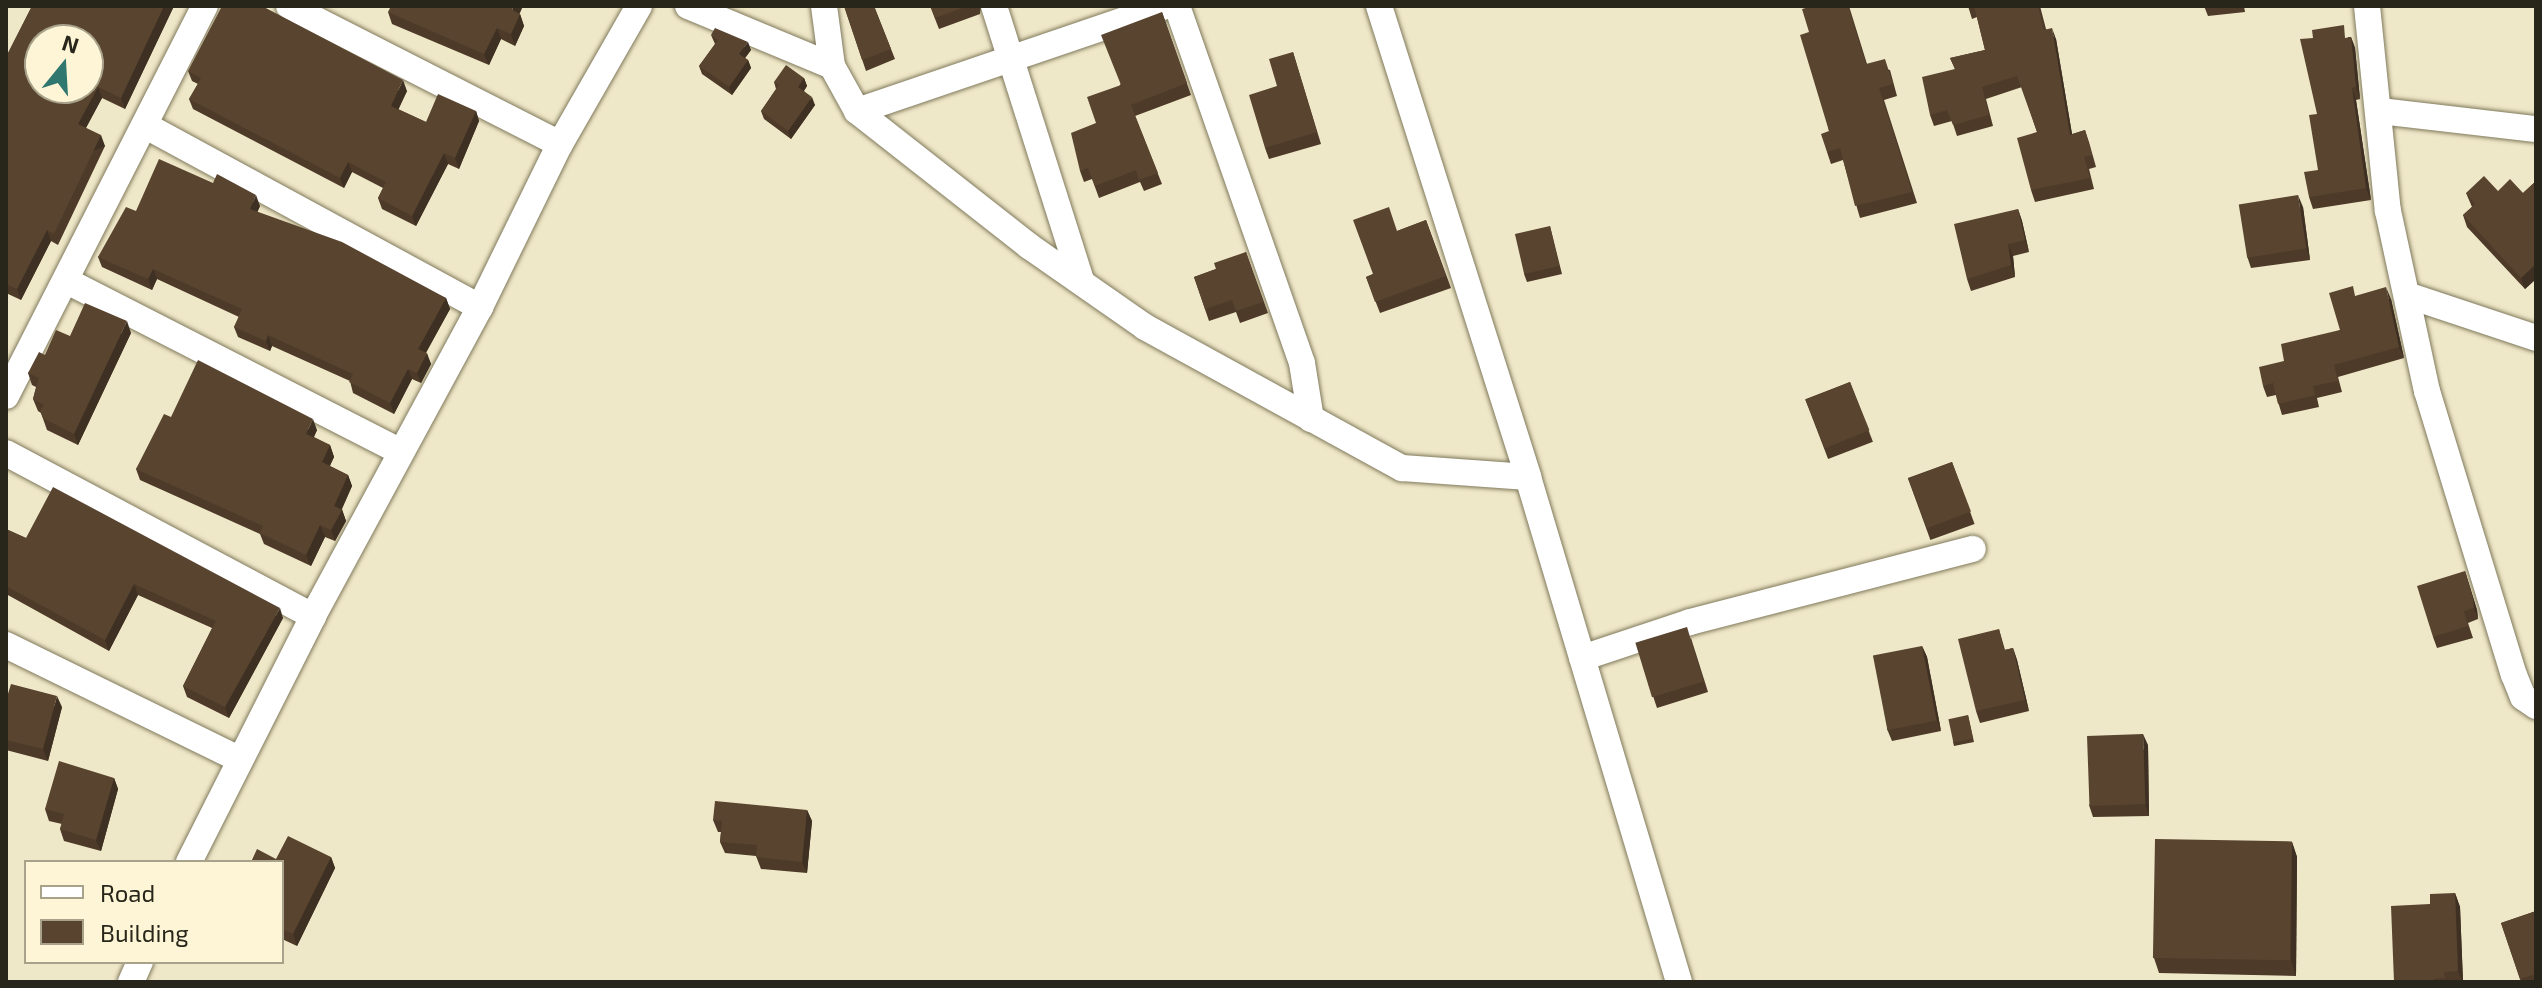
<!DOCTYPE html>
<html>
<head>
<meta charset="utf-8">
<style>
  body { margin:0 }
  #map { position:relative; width:2542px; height:988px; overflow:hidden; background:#efe8c8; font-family:"Exo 2",sans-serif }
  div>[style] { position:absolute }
  .roads { filter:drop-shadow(0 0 2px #80795c) drop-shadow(0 0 2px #80795c) }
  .minor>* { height:26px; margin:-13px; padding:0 13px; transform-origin:13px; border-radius:13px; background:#fff }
  .wall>* { inset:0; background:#4d3a29; transform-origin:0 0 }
  .shaded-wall>* { inset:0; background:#3e3022; transform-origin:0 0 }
  .building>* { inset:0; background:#594430; transform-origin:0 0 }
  span { translate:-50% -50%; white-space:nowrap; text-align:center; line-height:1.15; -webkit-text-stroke:8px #fdf5d5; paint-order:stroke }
  .frame { position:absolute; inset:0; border:8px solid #28261a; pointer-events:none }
  .legend { position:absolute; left:24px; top:860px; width:260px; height:104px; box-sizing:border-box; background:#fdf5d5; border:2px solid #a8a28a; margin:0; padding:10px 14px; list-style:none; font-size:24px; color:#28261a }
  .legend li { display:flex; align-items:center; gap:16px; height:40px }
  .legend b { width:40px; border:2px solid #a8a28a }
  .north { position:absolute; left:24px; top:24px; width:80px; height:80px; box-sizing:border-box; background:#fdf5d5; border:2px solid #a8a28a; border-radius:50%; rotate:18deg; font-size:22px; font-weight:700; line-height:32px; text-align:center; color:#28261a }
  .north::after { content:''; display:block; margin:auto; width:28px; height:36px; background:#30776f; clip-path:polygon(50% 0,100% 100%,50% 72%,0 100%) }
</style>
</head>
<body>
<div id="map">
  <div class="roads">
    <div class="minor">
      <i style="left:289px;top:6px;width:304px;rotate:27deg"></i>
      <i style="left:688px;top:6px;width:156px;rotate:22.6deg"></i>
      <i style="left:832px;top:66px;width:51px;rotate:60.9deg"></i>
      <i style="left:857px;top:111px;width:219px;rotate:38.1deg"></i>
      <i style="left:1029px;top:246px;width:141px;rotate:34.9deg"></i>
      <i style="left:1145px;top:327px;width:293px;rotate:28.8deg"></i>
      <i style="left:1402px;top:468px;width:126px;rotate:4.1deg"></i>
      <i style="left:824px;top:6px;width:61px;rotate:82.4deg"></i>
      <i style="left:994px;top:6px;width:288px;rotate:72.4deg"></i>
      <i style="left:1177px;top:6px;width:378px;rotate:70.7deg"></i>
      <i style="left:1302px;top:363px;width:57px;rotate:80.9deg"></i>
      <i style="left:1379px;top:6px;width:494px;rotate:72.4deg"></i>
      <i style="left:1528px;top:477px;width:527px;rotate:73.35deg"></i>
      <i style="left:2367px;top:6px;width:206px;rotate:84.2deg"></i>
      <i style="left:2388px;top:211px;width:184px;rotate:77.8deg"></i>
      <i style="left:2427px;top:391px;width:297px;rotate:73deg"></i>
      <i style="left:2514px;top:675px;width:24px;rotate:68deg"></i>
      <i style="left:2523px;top:697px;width:16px;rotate:35deg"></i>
      <i style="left:857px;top:111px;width:325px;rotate:-18.8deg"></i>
      <i style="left:2380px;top:111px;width:157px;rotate:6.6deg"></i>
      <i style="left:148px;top:127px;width:378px;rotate:28.5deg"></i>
      <i style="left:67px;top:281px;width:375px;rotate:27.1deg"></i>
      <i style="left:2410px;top:296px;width:133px;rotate:18.4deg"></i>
      <i style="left:6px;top:396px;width:438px;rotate:-63deg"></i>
      <i style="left:6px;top:453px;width:348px;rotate:28deg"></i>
      <i style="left:6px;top:645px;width:259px;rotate:26.1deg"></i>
      <i style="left:1582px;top:658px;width:114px;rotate:-18.4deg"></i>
      <i style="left:1690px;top:622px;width:292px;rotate:-14.5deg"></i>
      <i style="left:189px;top:862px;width:275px;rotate:-63.2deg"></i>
      <i style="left:313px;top:616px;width:351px;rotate:-61.6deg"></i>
      <i style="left:480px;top:307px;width:182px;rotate:-63.9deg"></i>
      <i style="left:560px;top:144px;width:159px;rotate:-60.2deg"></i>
      <i style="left:131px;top:982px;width:22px;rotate:-66deg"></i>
    </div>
  </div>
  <div class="wall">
    <i style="clip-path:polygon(32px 6px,174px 6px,125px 109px,102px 98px,86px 128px,105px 146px,58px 245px,51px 241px,21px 300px,6px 293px,6px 57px)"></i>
    <i style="clip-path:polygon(844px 6px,875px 6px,874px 6px,895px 59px,866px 71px)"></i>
    <i style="clip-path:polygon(930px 6px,981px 6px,980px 14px,939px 29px)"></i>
    <i style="clip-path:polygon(1849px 6px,1867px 64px,1890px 70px,1897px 96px,1884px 100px,1917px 203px,1860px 218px,1843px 160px,1831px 164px,1827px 152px,1829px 131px,1809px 32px)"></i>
    <i style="clip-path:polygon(1968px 6px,2040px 6px,2046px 29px,2056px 39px,2072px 134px,2085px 130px,2089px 142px,2096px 167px,2089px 169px,2094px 189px,2035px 202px,2031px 190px,2037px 132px,2022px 87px,1986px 99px,1993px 126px,1957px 136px,1952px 121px,1934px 126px,1930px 115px,1955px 69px,1950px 58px,1985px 50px,1977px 17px,1972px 19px)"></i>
    <i style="clip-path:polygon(2204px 6px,2244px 6px,2245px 12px,2208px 16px)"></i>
    <i style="clip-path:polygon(388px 12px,520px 14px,524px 26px,515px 46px,501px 39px,489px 65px,392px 24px)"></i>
    <i style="clip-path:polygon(1162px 12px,1191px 95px,1135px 116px,1162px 184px,1144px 191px,1140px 182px,1099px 198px,1092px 179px,1084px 182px,1080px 171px,1096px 123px,1120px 85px)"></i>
    <i style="clip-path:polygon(711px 35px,751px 50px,745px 58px,748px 60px,751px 68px,732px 95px,702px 74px,699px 66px,715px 44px)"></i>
    <i style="clip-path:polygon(2348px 37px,2351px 37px,2355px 48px,2360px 99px,2356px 100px,2371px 200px,2313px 209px,2309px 197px,2318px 170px)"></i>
    <i style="clip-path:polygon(1293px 52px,1321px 144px,1269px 159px,1265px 148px,1277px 86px)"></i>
    <i style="clip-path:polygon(188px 71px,407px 91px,398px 109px,426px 122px,476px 111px,479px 121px,459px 169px,448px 164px,416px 226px,382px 209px,378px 198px,383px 188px,352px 172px,344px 188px,193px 109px,189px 99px,198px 84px,192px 81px)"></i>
    <i style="clip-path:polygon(804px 78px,807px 86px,804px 91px,815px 105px,791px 139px,764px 119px,761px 111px,776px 89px,774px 82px)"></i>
    <i style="clip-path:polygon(2536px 181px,2536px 279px,2525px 289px,2467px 227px,2463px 215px,2472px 207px,2466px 193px,2498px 191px,2523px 193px)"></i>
    <i style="clip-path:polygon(213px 183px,260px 206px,257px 212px,446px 298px,450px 309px,426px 353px,431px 364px,421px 383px,412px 379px,394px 414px,353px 393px,350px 381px,272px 346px,270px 351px,238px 337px,234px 327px,239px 317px,157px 279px,152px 290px,102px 267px,98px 257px,136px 211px)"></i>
    <i style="clip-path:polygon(2303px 207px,2310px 260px,2251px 268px,2247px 256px)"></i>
    <i style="clip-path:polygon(2018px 209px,2022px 221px,2029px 252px,2013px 256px,2015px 277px,1971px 291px,1967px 279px)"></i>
    <i style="clip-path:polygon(1426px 220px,1451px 288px,1380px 313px,1366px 277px,1373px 274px,1397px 231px)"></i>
    <i style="clip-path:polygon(1550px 226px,1562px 274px,1527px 282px,1524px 274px)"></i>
    <i style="clip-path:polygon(1246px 252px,1268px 313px,1240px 323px,1236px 312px,1209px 321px,1194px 277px,1216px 269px)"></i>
    <i style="clip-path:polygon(2356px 296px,2391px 299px,2404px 358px,2338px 377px,2342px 392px,2317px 398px,2319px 407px,2282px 415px,2276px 395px,2267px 397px,2263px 386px,2284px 361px,2340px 330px)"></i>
    <i style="clip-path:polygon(131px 333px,78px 445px,47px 430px,41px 413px,38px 411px,33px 399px,36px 387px,32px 385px,28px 373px,45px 355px,70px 336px)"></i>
    <i style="left:1850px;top:382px;width:64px;height:48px;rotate:69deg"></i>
    <i style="clip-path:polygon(171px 417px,317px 430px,314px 437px,330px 445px,334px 457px,330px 466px,348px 475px,352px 486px,342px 509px,346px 521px,335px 541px,325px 537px,311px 566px,264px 544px,260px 534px,140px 480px,136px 469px)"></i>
    <i style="left:1952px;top:462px;width:66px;height:47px;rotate:70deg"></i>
    <i style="clip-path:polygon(6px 529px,26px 538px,283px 618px,229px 718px,187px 697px,183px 686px,212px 628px,138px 595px,109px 651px,6px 594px)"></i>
    <i style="clip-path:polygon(2465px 571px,2477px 610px,2478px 619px,2468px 623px,2473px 638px,2437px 648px,2433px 637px)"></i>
    <i style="clip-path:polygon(1999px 629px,2005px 650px,2013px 648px,2017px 660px,2029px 711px,1980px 723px,1976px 711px)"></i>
    <i style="clip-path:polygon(1691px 638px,1708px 692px,1657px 708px,1653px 696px)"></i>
    <i style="clip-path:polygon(1922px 646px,1927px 657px,1941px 731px,1892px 741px,1887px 729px)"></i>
    <i style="clip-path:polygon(6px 697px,62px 707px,48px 761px,6px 750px)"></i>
    <i style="clip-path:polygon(1968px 715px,1974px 742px,1954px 746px,1953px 742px)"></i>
    <i style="clip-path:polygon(2148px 745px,2149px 816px,2093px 817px,2089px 805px)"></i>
    <i style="clip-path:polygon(114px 778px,118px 789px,101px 851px,64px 841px,60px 829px,62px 824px,49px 821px,45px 809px)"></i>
    <i style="clip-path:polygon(807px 810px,812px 821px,807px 873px,761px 869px,756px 856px,725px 853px,720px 842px,721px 832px,718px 832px,713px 820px)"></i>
    <i style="clip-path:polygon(2292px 842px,2297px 857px,2296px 976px,2159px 973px,2154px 958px)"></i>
    <i style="clip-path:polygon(331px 857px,335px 868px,297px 946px,282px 939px,282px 862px,276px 859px)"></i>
    <i style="clip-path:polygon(2455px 893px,2460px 907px,2463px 982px,2394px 982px,2430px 904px)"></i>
    <i style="clip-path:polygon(2536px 911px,2536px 982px,2521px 982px,2501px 923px)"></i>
  </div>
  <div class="shaded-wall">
    <i style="clip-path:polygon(164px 6px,174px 6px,125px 109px,121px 98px)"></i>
    <i style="clip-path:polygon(514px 6px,523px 6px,516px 22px,512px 10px)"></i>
    <i style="clip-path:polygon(520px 14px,524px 26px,515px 46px,511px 34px)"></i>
    <i style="clip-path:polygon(497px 28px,501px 39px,489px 65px,484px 54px)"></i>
    <i style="clip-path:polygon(2052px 28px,2056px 39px,2074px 146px,2070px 135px)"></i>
    <i style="clip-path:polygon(2351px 37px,2355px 48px,2360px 99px,2356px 87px)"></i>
    <i style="clip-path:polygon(748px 42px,751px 50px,742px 62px,739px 54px)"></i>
    <i style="clip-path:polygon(748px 60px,751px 68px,732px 95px,729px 87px)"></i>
    <i style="clip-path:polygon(804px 78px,807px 86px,801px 95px,798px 87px)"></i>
    <i style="clip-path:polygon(403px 80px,407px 91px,395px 117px,391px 106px)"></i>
    <i style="clip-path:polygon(98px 87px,102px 98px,82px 135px,78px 124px)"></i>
    <i style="clip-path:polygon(2352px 88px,2356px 100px,2371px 200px,2366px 188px)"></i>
    <i style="clip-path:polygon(812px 97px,815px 105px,791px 139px,788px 131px)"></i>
    <i style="clip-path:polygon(476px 111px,479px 121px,459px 169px,455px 158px)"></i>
    <i style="left:101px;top:135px;width:12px;height:110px;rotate:70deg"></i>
    <i style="clip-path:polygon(444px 153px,448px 164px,416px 226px,412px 216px)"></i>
    <i style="clip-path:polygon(348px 162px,352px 172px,344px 188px,340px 178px)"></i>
    <i style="clip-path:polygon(256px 195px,260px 206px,254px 220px,250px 209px)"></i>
    <i style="clip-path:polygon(2298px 195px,2303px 207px,2310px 260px,2306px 248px)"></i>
    <i style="clip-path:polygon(2018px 209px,2022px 221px,2029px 252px,2025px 240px)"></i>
    <i style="clip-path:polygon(47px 230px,51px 241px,21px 300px,17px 289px)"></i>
    <i style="clip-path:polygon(2008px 244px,2013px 256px,2015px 277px,2011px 265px)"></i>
    <i style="clip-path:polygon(2536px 264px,2536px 279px,2525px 289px,2521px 278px)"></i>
    <i style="clip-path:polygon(153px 269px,157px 279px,152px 290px,148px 279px)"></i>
    <i style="clip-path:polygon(2386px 287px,2391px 299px,2404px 358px,2399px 347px)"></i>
    <i style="clip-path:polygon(446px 298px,450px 309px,422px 359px,418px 349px)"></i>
    <i style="clip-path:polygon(127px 321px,131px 333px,78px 445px,74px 434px)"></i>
    <i style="clip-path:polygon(268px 335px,272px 346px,270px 351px,266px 341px)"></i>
    <i style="clip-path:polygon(427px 353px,431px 364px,421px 383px,417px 373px)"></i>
    <i style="clip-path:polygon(408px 369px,412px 379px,394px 414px,390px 403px)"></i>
    <i style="clip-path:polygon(313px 419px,317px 430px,310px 445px,306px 434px)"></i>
    <i style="clip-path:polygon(330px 445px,334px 457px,326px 473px,322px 462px)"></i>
    <i style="clip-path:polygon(348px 475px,352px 486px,338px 517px,334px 506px)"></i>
    <i style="clip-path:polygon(342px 510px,346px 521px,335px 541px,331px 530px)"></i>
    <i style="clip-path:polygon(320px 525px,325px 537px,311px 566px,306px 555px)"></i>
    <i style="clip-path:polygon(2465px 571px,2477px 610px,2478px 619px,2474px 608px)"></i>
    <i style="clip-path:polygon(134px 584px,138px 595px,109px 651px,105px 640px)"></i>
    <i style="clip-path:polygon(280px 608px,283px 618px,229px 718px,225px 707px)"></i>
    <i style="clip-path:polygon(1922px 646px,1927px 657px,1941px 731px,1937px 720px)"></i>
    <i style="clip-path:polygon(2013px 648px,2017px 660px,2029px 711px,2025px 700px)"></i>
    <i style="clip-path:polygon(57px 696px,62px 707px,48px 761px,43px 749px)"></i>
    <i style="clip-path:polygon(2143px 734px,2148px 745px,2149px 816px,2145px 804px)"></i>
    <i style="clip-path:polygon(114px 778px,118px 789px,101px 851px,96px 840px)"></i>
    <i style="clip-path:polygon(807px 810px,812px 821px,807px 873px,802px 862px)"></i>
    <i style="clip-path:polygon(2292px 842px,2297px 857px,2296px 976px,2291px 961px)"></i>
    <i style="clip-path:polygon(331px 857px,335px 868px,297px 946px,293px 934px)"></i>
    <i style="clip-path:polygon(2455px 893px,2460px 907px,2463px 982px,2458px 971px)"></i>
  </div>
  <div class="building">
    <i style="clip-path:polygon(evenodd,32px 6px,164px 6px,121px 98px,98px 87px,78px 124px,101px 135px,54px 234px,47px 230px,17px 289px,6px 284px,6px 57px,32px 6px,40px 40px,88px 40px,88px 88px,40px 88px,40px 40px)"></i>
    <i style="clip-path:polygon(222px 6px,262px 6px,403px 80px,391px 106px,426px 122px,438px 94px,476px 111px,455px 158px,444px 153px,412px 216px,378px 198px,386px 182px,348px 162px,340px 178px,189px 99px,201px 78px,188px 71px)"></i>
    <i style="clip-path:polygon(391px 6px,514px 6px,512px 10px,520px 14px,511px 34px,497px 28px,484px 54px,388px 12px)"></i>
    <i style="clip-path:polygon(844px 6px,874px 6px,891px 49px,862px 60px)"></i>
    <i style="clip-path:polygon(931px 6px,968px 6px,935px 18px)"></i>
    <i style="clip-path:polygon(1813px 6px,1848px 6px,1866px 64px,1885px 59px,1893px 84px,1879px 88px,1912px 192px,1855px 206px,1840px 148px,1827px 152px,1821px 134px,1829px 131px,1800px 35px,1809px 32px,1802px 9px)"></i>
    <i style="clip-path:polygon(1974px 6px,2038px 6px,2044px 30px,2052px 28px,2070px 135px,2085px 130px,2092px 155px,2084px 157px,2090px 178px,2031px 190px,2017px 138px,2037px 132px,2017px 76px,1982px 87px,1989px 115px,1953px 125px,1947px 110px,1930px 115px,1922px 77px,1955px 69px,1950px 58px,1985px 50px)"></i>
    <i style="clip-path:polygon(1162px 12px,1187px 83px,1131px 105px,1158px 173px,1139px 180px,1136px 170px,1095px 186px,1088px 168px,1080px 171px,1071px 133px,1096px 123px,1087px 97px,1121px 85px,1101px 35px)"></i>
    <i style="clip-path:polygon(2344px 25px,2345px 38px,2351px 37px,2356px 87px,2352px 88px,2366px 188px,2309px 197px,2304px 172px,2318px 170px,2309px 115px,2317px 114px,2300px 39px,2313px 38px,2312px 30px)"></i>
    <i style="clip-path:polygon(715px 28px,748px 42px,739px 54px,748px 60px,729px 87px,699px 66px,718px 40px,711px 35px)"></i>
    <i style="clip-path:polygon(1293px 52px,1317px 132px,1265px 148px,1249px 95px,1277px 86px,1269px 59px)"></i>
    <i style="clip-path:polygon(786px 65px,804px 78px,798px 87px,812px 97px,788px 131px,761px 111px,779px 85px,774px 82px)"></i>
    <i style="clip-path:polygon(159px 159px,213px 183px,217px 174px,256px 195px,250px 209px,342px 242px,446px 298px,418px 349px,427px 353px,417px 373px,408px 369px,390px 403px,349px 382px,353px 374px,268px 335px,266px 341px,234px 327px,242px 309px,153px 269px,148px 279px,98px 257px,126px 207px,136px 211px)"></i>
    <i style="clip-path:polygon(2484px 176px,2498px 191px,2510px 179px,2523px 193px,2536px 181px,2536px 264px,2521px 278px,2463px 215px,2475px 204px,2466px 193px)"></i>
    <i style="left:2298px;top:195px;width:54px;height:60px;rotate:81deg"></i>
    <i style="clip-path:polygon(1389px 207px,1397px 231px,1426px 220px,1446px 276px,1375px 302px,1366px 277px,1373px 274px,1353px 220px)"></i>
    <i style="clip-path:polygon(2018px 209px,2025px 240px,2008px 244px,2011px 265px,1967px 279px,1954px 224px)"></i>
    <i style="left:1550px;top:226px;width:41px;height:36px;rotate:77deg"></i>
    <i style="clip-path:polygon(1246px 252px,1263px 302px,1236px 311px,1232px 300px,1205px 309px,1194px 277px,1216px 269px,1214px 263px)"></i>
    <i style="clip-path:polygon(2353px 286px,2355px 296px,2386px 287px,2399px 347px,2334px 365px,2338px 381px,2313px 386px,2315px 395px,2278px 404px,2273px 383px,2263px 386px,2259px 367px,2284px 361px,2281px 344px,2340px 330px,2329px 293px)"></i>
    <i style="clip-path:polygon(85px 303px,127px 321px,74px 434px,43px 418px,40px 411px,44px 405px,33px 399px,39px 378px,28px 373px,39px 352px,45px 355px,56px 330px,70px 336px)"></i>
    <i style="clip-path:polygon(198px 360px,313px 419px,306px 434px,330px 445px,322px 462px,348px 475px,334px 506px,342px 510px,331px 530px,320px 525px,306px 555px,260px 533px,263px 526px,136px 469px,164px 414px,171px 417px)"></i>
    <i style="left:1850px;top:382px;width:52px;height:48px;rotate:68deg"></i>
    <i style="left:1952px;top:462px;width:53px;height:47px;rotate:69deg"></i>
    <i style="clip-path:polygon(53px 487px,280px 608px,225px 707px,183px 686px,216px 621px,134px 584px,105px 640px,6px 586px,6px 529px,26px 538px)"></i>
    <i style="clip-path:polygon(2465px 571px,2473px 599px,2474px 608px,2464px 611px,2468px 626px,2433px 637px,2417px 586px)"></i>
    <i style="left:1687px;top:627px;width:57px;height:54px;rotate:73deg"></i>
    <i style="clip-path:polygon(1999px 629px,2004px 650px,2013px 648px,2025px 700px,1976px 711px,1958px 639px)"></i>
    <i style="left:1922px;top:646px;width:76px;height:50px;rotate:79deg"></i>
    <i style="clip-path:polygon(11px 684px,57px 696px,43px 749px,6px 740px,6px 697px,7px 697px)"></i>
    <i style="left:1968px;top:715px;width:24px;height:20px;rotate:78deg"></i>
    <i style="left:2143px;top:734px;width:70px;height:56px;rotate:88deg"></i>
    <i style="clip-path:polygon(59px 761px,114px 778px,96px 840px,60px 829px,64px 814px,45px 809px)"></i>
    <i style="clip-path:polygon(715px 801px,807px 810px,802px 862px,756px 857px,757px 845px,720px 842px,722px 821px,713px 820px)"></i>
    <i style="clip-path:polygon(288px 836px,331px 857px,293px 934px,282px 929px,282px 862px,251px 862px,257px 849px,276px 859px)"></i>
    <i style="left:2155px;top:839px;width:137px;height:119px;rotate:1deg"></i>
    <i style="clip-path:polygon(2455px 893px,2458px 971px,2444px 972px,2445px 978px,2434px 979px,2434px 982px,2394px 982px,2391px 906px,2430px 904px,2430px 894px)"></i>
    <i style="clip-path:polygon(2536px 911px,2536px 974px,2520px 979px,2501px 923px)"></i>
  </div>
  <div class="frame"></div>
  <ul class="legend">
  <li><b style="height:10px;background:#fff"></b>Road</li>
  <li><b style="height:22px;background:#594430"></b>Building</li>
  </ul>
  <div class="north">N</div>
</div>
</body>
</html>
